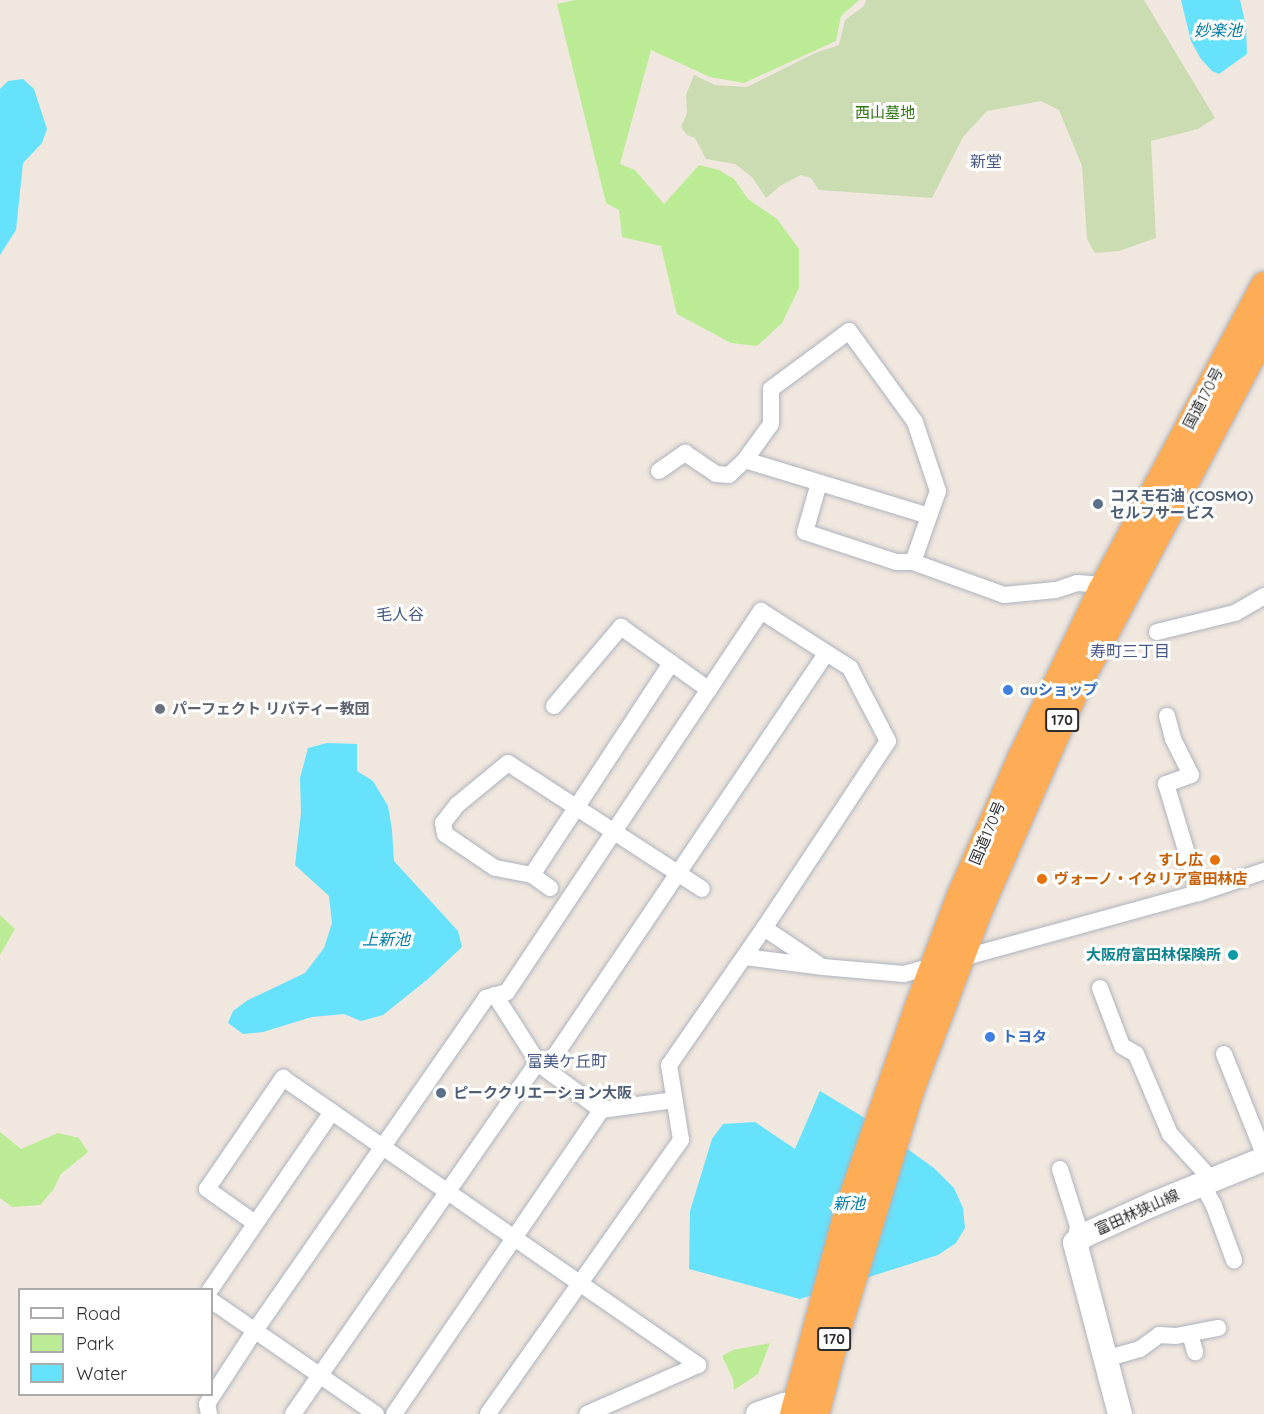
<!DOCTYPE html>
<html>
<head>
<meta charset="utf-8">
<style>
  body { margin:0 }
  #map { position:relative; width:1264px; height:1414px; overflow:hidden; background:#f0e7de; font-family:Quicksand,"Noto Sans JP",sans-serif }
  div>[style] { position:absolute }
  .green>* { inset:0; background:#bbec95 }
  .cemetery>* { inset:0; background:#cbdcb3 }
  .water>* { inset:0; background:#67e2fc }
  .roads { filter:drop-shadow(0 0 2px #aeb3be) drop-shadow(0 0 2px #aeb3be) }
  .minor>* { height:16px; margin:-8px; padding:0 8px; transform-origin:8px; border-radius:8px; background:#fff }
  .secondary>* { height:24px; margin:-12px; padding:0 12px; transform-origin:12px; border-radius:12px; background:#fff }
  .trunk>* { height:27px; margin:-13.5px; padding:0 13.5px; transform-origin:13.5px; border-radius:13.5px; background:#ffac57 }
  .dots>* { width:16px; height:16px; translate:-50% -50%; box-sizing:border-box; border:3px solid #fff; border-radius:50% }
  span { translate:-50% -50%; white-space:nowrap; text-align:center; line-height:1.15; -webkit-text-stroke:6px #fff; paint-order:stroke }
  .shield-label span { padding:2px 4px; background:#fff; border:2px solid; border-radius:4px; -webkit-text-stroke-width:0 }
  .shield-label { font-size:14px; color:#2d2d2d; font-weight:700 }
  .park-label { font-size:15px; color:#307413 }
  .street-label { font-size:15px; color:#2d2d2d }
  .service-label { font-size:15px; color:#4e5e75; font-weight:700 }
  .left { translate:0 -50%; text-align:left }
  .shop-label { font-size:15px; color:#366cbe; font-weight:700 }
  .worship-label { font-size:15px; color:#5b616d; font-weight:700 }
  .food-label { font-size:15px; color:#c56008; font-weight:700 }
  .right { translate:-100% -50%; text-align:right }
  .culture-label { font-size:15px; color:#0d838f; font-weight:700 }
  .water-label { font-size:16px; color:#017ca6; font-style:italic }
  .neighbourhood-label { font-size:16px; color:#475884 }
  .legend { position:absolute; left:18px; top:1288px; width:195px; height:108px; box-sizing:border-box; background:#fff; border:2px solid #ababab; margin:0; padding:8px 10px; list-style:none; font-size:18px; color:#2d2d2d }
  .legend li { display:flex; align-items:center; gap:12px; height:30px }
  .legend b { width:30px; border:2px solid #ababab }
</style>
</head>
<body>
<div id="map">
  <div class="green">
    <i style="clip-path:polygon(576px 0,859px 0,841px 16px,836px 41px,744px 83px,710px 77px,651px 50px,620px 164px,635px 170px,664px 204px,699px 165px,719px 170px,734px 179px,748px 199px,777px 219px,799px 249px,799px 288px,782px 323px,757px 346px,731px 343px,677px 314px,661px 246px,622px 237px,619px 210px,606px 203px,557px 4px)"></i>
    <i style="clip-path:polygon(0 915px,15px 929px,0 955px)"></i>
    <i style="clip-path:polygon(0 1132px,21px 1149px,58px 1133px,79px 1138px,88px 1152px,61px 1174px,53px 1190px,40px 1205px,12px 1207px,0 1198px)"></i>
    <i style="clip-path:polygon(770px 1343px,758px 1374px,734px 1390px,733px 1379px,722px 1356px,733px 1350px)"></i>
  </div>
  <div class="cemetery">
    <i style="clip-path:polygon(866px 0,1144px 0,1215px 118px,1198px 129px,1151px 141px,1156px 238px,1119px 251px,1095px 253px,1087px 239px,1082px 166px,1059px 110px,1041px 101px,987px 111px,963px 137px,932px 198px,819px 190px,811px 178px,801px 175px,780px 186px,766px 198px,752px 177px,735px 164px,706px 159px,695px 138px,687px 135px,681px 127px,687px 113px,686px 95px,694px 75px,715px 85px,747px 87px,815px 53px,839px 45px,845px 20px,864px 6px)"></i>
  </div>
  <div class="water">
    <i style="clip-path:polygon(1181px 0,1240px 0,1246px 26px,1247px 54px,1219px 74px,1212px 71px,1201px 59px,1191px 41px)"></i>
    <i style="clip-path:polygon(23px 79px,34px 89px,47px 129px,42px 143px,23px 163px,16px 230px,0 255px,0 89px,8px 81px)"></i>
    <i style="clip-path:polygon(327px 743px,357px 744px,357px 771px,373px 781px,388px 806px,392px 830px,394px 861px,458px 931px,462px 947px,428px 979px,383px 1015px,361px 1021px,344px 1014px,312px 1017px,263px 1032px,243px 1034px,228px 1023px,233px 1011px,248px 1000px,305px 973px,324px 948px,332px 923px,329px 896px,295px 865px,301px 813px,300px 778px,308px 748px)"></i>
    <i style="clip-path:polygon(820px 1091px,860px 1115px,934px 1168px,954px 1188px,963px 1208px,965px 1228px,956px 1243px,938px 1255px,800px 1299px,689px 1269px,690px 1211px,712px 1139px,723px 1124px,755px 1122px,795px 1149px)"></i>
  </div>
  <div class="roads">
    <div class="minor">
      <i style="left:745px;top:460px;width:192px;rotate:16.9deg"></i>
      <i style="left:659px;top:471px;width:32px;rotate:-35deg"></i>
      <i style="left:685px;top:453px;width:37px;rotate:34deg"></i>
      <i style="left:716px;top:474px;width:13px;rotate:4deg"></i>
      <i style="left:729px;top:475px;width:22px;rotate:-43deg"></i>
      <i style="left:745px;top:460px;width:44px;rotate:-54.2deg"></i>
      <i style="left:771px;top:424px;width:35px;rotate:-90deg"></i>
      <i style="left:771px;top:389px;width:97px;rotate:-36.6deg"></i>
      <i style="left:849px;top:331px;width:112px;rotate:54deg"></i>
      <i style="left:915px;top:422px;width:73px;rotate:71.6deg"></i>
      <i style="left:938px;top:491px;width:75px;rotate:109.4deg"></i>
      <i style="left:819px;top:483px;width:51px;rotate:105.9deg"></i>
      <i style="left:805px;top:532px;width:96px;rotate:18.2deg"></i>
      <i style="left:896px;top:562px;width:17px"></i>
      <i style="left:913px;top:562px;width:97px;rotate:19.9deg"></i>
      <i style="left:1004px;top:595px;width:52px;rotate:-5.5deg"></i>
      <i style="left:1056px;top:590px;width:22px;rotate:-18deg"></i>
      <i style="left:1077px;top:583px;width:14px;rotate:4deg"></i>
      <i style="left:1091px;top:584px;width:20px;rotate:30deg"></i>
      <i style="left:1157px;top:632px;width:80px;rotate:-13.7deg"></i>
      <i style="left:1235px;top:613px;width:34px;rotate:-30deg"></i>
      <i style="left:554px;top:706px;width:104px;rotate:-49.7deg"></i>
      <i style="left:621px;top:627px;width:108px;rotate:35.6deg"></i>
      <i style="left:1167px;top:716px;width:24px;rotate:75deg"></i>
      <i style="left:1173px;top:739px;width:40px;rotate:63.4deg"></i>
      <i style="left:1191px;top:775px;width:27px;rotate:160deg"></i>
      <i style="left:1166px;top:784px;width:114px;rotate:73.2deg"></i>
      <i style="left:532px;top:875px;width:254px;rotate:-56.7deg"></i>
      <i style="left:550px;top:888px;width:22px;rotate:-144deg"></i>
      <i style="left:532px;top:875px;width:38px;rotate:-169deg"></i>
      <i style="left:495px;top:868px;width:60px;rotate:-145.8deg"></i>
      <i style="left:445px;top:834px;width:11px;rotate:-100deg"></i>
      <i style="left:443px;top:823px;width:23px;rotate:-52deg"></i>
      <i style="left:457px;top:805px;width:66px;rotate:-39.5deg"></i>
      <i style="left:508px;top:763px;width:231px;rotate:33deg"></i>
      <i style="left:764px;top:928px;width:65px;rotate:33.7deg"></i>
      <i style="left:745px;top:957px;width:79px;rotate:7.3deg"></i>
      <i style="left:823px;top:967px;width:81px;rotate:4.9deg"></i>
      <i style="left:904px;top:974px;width:306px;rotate:-15.4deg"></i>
      <i style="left:1199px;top:893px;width:69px;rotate:-18.7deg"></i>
      <i style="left:1100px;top:988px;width:62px;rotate:69.2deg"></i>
      <i style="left:1122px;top:1046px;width:16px;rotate:30deg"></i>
      <i style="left:1136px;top:1054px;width:87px;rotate:67deg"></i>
      <i style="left:1170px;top:1134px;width:62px;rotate:47.6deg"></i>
      <i style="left:495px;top:995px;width:82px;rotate:57.5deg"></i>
      <i style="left:539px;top:1064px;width:77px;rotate:36.6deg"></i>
      <i style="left:601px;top:1110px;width:74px;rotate:-7.8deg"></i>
      <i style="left:1224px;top:1054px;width:108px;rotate:68.2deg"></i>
      <i style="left:1060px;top:1169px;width:60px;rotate:72.5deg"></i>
      <i style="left:1078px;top:1226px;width:17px;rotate:100deg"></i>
      <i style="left:1202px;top:1184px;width:25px;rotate:61deg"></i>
      <i style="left:1214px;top:1206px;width:58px;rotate:69.7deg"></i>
      <i style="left:255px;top:1223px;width:59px;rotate:-144.7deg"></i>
      <i style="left:207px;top:1189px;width:135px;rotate:-55.6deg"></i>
      <i style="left:283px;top:1078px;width:505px;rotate:34.67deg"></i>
      <i style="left:698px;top:1365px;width:121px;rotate:156.2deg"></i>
      <i style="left:210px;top:1290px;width:216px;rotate:-55.6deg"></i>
      <i style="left:212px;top:1301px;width:199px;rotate:34.6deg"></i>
      <i style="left:1190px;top:1334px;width:19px;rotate:74deg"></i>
      <i style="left:1105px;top:1359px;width:36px;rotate:-16deg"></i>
      <i style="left:1140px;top:1349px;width:24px;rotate:-36deg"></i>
      <i style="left:1159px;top:1335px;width:17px;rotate:3deg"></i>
      <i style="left:1176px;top:1336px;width:43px;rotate:-10.8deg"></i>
      <i style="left:209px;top:1414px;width:10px;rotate:-101deg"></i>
      <i style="left:207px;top:1404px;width:86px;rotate:-56.9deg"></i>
      <i style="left:254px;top:1332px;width:407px;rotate:-55.2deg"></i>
      <i style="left:486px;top:998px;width:22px;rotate:-16deg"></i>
      <i style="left:507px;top:992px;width:458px;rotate:-56.3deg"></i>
      <i style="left:761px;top:611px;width:106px;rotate:32.6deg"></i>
      <i style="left:850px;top:668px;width:82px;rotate:62.5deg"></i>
      <i style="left:888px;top:741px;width:224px;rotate:123.5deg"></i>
      <i style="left:764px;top:928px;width:167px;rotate:124.7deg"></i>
      <i style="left:669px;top:1065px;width:76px;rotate:80.9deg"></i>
      <i style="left:681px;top:1140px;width:335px;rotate:125.2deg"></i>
      <i style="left:293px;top:1414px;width:424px;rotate:-55.2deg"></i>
      <i style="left:535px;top:1066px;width:21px;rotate:-25deg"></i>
      <i style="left:554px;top:1057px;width:487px;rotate:-56deg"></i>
      <i style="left:394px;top:1414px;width:368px;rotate:-55.7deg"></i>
    </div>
    <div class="secondary">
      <i style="left:758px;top:1414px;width:28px;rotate:-19deg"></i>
      <i style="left:784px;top:1405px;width:29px;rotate:10deg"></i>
      <i style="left:1120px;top:1414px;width:177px;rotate:-104.7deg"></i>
      <i style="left:1075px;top:1243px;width:13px;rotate:-39deg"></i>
      <i style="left:1085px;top:1235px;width:75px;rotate:-24.5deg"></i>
      <i style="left:1153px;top:1204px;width:120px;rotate:-22.1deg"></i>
    </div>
    <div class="trunk">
      <i style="left:793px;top:1414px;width:212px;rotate:-75deg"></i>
      <i style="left:848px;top:1209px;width:209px;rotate:-71deg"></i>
      <i style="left:916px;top:1011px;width:124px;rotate:-69.2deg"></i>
      <i style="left:960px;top:895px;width:151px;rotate:-66.2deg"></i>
      <i style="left:1021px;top:757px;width:185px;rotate:-64.4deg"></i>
      <i style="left:1101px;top:590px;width:346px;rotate:-61.9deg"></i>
      <i style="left:815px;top:1414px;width:95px;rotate:-75.4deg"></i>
      <i style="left:839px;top:1322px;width:246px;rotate:-73deg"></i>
      <i style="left:911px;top:1087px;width:191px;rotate:-69.2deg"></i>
      <i style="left:979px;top:908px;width:246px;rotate:-66.3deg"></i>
      <i style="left:1078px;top:683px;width:398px;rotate:-62.1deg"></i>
    </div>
  </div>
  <div class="dots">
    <i style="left:1098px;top:504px;background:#5c6f8a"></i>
    <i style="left:1008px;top:690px;background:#3f7fe0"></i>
    <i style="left:160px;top:709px;background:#6b7280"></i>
    <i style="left:1215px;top:860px;background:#e8710a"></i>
    <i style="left:1042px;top:879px;background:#e8710a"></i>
    <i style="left:1233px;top:955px;background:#0f9aa8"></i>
    <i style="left:990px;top:1037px;background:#3f7fe0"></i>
    <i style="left:441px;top:1093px;background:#5c6f8a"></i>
  </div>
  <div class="shield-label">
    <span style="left:1062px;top:720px">170</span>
    <span style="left:834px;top:1339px">170</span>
  </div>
  <div class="park-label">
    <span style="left:885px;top:113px">西山墓地</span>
  </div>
  <div class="street-label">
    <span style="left:1203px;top:398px;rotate:-62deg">国道170号</span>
    <span style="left:987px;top:833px;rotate:-67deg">国道170号</span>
    <span style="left:1137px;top:1212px;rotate:-24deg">富田林狭山線</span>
  </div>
  <div class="service-label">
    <span class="left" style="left:1110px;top:504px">コスモ石油 (COSMO)<br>セルフサービス</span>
    <span class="left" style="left:453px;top:1093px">ピーククリエーション大阪</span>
  </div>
  <div class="shop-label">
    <span class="left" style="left:1020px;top:690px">auショップ</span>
    <span class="left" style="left:1002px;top:1037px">トヨタ</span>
  </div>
  <div class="worship-label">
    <span class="left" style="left:172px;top:709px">パーフェクト リバティー教団</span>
  </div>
  <div class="food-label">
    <span class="right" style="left:1203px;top:860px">すし広</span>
    <span class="left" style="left:1054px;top:879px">ヴォーノ・イタリア富田林店</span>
  </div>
  <div class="culture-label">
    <span class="right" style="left:1221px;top:955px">大阪府富田林保険所</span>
  </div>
  <div class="water-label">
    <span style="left:1218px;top:30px">妙楽池</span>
    <span style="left:386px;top:939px">上新池</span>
    <span style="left:849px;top:1203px">新池</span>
  </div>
  <div class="neighbourhood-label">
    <span style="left:986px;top:161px">新堂</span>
    <span style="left:400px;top:614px">毛人谷</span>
    <span style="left:1130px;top:651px">寿町三丁目</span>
    <span style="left:567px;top:1061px">富美ケ丘町</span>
  </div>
  <ul class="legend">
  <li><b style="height:8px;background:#fff"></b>Road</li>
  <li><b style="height:16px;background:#bbec95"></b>Park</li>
  <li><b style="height:16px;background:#67e2fc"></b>Water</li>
  </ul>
</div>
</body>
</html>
